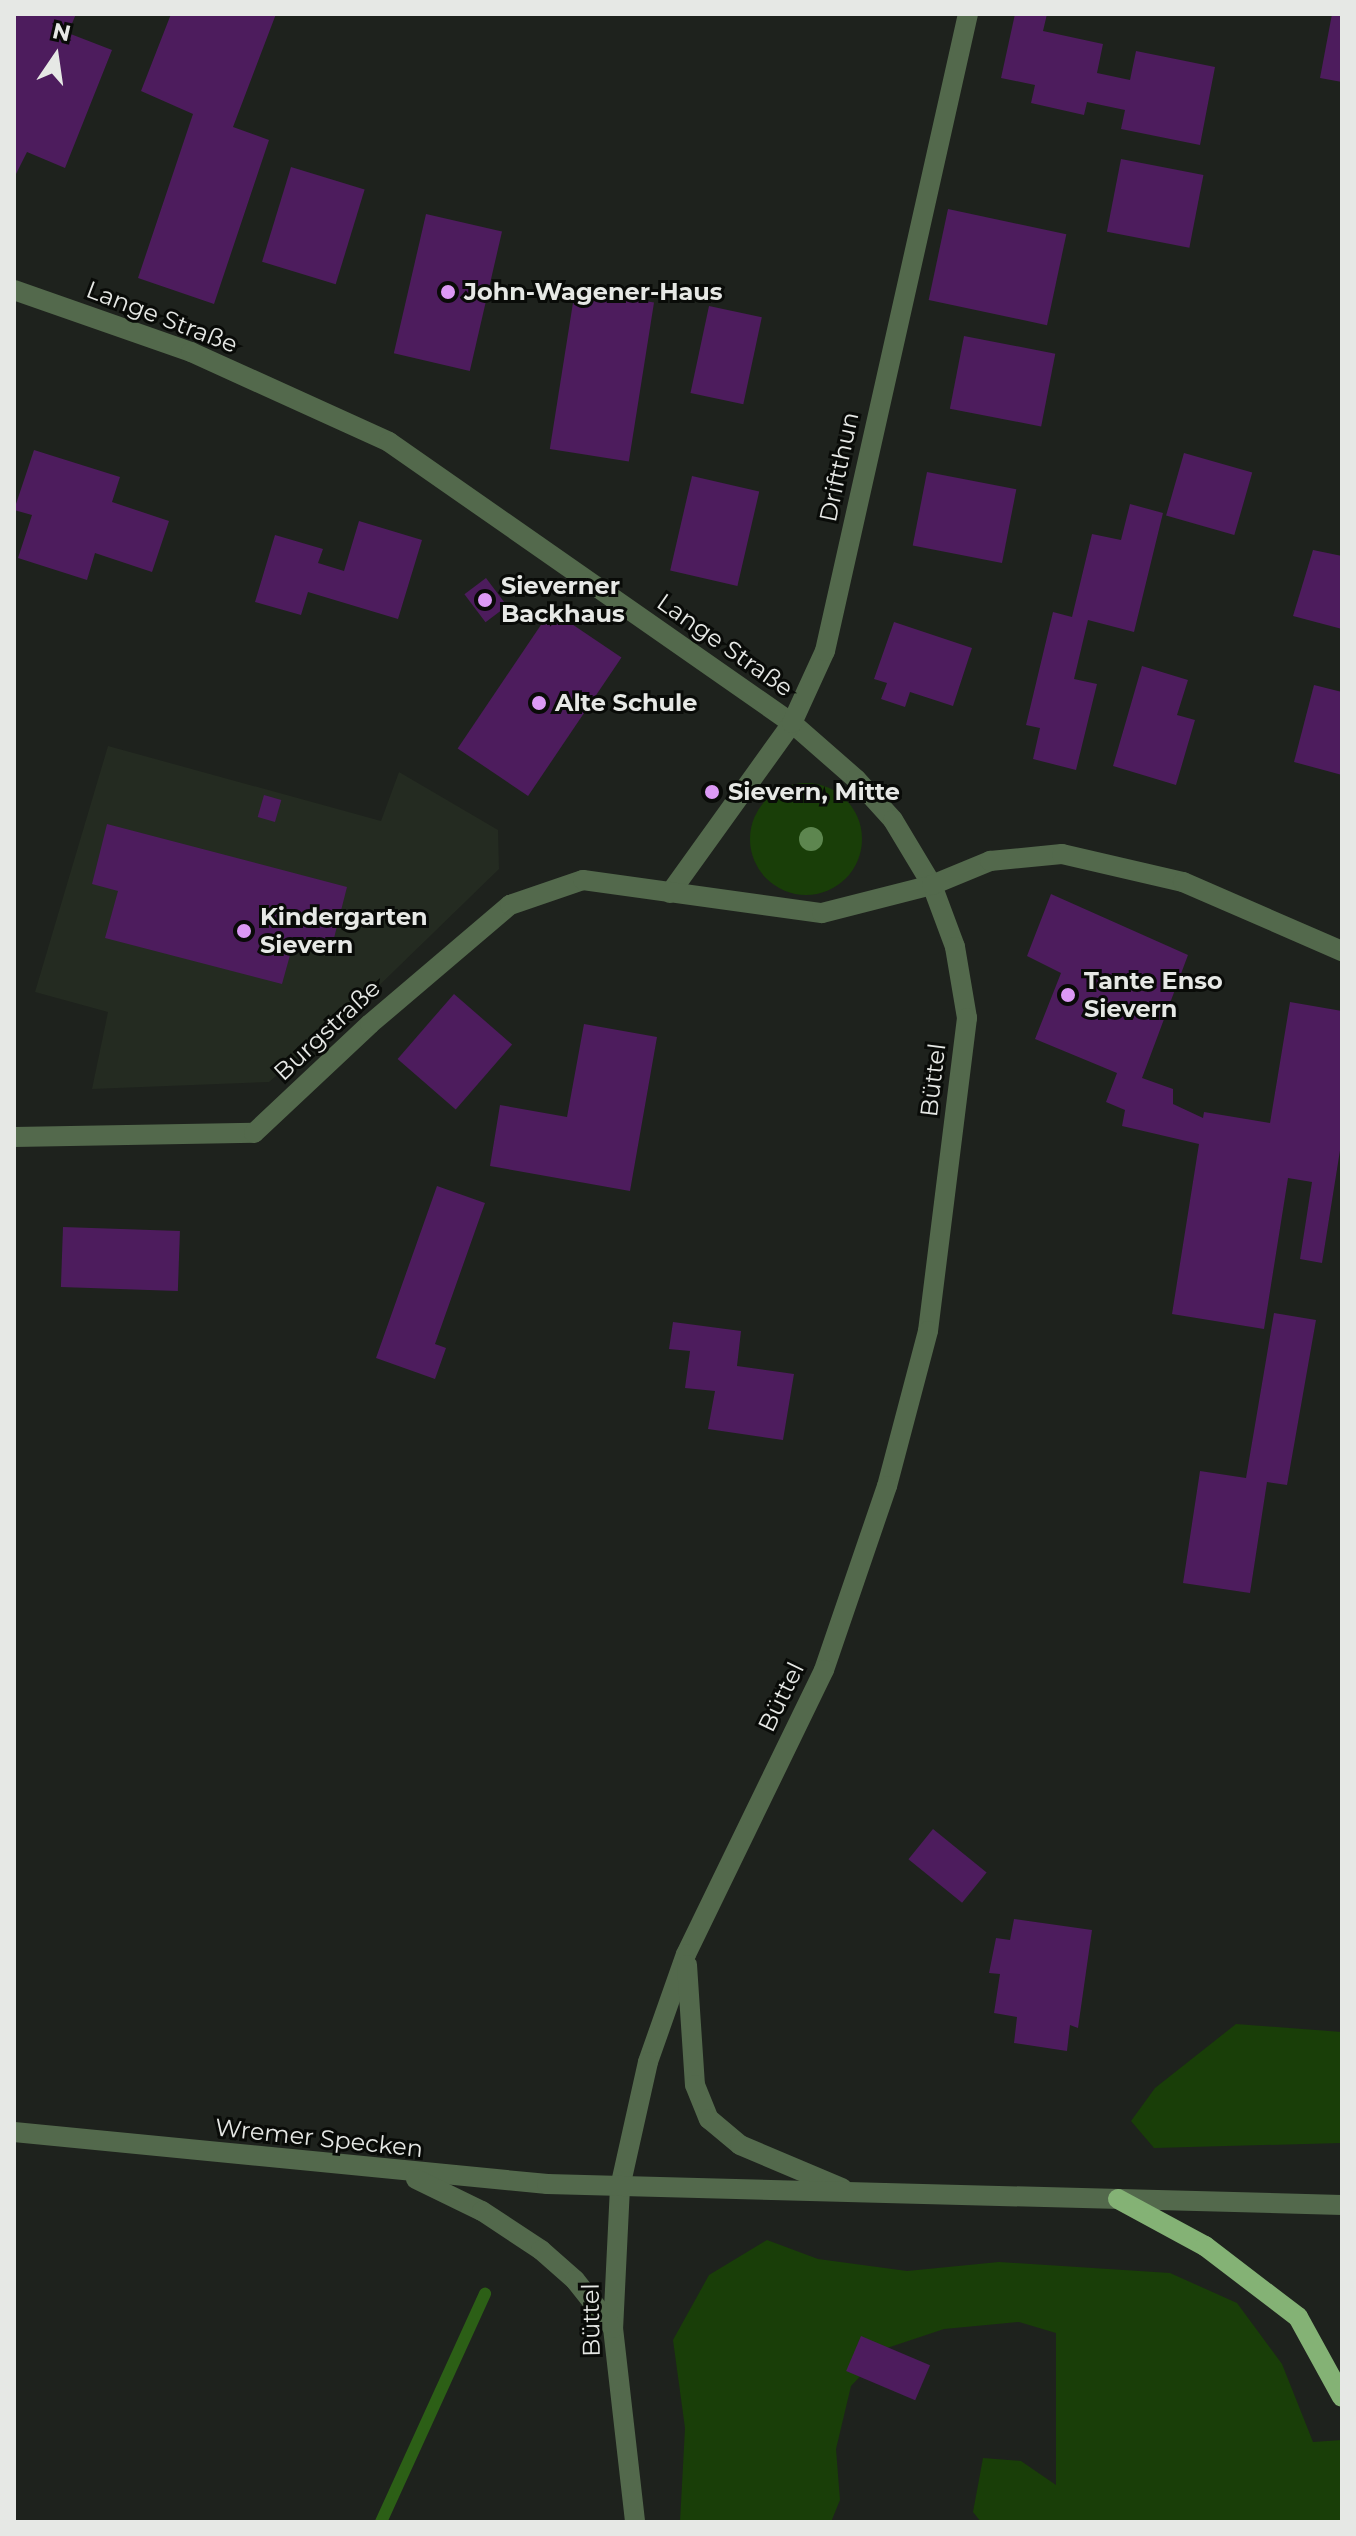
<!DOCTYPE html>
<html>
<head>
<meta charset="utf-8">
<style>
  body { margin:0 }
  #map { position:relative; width:1356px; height:2536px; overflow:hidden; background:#1e221d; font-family:Montserrat,sans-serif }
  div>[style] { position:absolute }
  .built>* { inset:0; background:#242b21 }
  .green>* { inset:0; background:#193e08 }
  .round { border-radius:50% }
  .stream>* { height:12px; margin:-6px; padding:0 6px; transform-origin:6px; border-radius:6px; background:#2c5f16 }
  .building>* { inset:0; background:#4d1c5d; transform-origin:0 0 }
  .minor>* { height:20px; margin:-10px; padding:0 10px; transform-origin:10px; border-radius:10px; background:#53694c }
  .major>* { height:20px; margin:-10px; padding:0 10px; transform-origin:10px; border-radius:10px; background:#84b275 }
  .trees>* { width:24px; height:24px; margin:-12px; border-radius:50%; background:#5d864f }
  .dots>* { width:22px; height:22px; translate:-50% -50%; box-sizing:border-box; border:4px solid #090b08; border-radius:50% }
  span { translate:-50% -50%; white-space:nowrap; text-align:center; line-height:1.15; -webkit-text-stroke:6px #090b08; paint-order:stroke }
  .poi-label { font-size:24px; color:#e6e8e5; font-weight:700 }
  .left { translate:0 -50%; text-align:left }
  .street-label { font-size:24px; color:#e6e8e5 }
  .frame { position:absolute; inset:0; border:16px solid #e6e8e5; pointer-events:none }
  .north { position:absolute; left:16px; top:16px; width:80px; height:80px; -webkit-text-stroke:6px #090b08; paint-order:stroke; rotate:13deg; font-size:22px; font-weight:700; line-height:32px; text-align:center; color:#e6e8e5 }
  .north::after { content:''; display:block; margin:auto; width:28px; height:36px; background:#e6e8e5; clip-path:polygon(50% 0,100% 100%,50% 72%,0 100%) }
</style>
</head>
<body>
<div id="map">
  <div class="built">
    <i style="clip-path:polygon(108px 746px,381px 821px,399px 772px,498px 830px,499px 869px,358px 1006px,269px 1082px,92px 1089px,108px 1012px,35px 992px)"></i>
  </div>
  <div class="green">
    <i class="round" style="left:750px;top:783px;width:112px;height:112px"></i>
    <i style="clip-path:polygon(1236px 2024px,1342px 2032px,1342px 2143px,1154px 2148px,1131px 2121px,1155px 2088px)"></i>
    <i style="clip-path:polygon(767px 2240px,818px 2259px,907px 2271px,999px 2262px,1170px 2273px,1237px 2303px,1282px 2364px,1313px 2442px,1342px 2440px,1342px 2522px,981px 2522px,973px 2512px,983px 2458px,1021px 2461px,1056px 2485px,1056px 2333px,1019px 2322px,944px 2329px,887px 2348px,851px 2386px,836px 2449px,840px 2500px,831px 2522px,680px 2522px,685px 2428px,673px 2340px,709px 2275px)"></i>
  </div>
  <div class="stream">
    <i style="left:381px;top:2522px;width:251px;rotate:-65.5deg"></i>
  </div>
  <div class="building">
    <i style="clip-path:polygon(14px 14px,76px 14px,68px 33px,112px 50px,65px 168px,27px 152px,14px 178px)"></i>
    <i style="clip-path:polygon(171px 14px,276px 14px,233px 127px,269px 140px,214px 304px,138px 278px,193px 114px,141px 91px)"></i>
    <i style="clip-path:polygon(1015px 14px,1047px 14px,1043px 31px,1103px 44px,1097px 73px,1130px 80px,1136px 51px,1215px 67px,1200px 145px,1121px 129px,1125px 110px,1087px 102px,1084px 115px,1031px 103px,1035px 85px,1001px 78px)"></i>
    <i style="clip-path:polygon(1332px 14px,1342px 14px,1342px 82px,1320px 78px)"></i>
    <i style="left:1121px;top:159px;width:84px;height:74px;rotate:11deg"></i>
    <i style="left:291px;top:167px;width:77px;height:99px;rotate:17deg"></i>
    <i style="left:948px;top:209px;width:121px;height:93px;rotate:12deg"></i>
    <i style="left:426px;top:214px;width:78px;height:143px;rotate:13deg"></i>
    <i style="left:575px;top:290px;width:80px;height:161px;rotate:9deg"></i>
    <i style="left:709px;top:306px;width:54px;height:89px;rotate:12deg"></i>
    <i style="left:964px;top:336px;width:93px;height:74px;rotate:11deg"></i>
    <i style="clip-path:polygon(34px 450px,120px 477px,112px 502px,169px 521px,152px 572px,95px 553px,87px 580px,18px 558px,32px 515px,14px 510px)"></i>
    <i style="left:1184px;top:453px;width:71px;height:65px;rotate:16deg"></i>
    <i style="left:927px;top:472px;width:91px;height:75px;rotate:11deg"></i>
    <i style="left:692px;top:476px;width:69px;height:97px;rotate:13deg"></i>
    <i style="clip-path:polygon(1130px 504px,1163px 513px,1134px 632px,1088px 620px,1074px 679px,1097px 684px,1076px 770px,1033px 759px,1040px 728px,1026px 725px,1053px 612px,1072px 617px,1092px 534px,1121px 540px)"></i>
    <i style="clip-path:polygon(359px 521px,422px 540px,398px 619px,308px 592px,301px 615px,255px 602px,275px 535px,323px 549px,318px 563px,344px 571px)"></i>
    <i style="clip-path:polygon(1313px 550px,1342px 556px,1342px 629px,1293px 616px)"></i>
    <i style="left:486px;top:578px;width:35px;height:27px;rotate:53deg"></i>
    <i style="left:551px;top:610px;width:85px;height:167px;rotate:34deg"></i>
    <i style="clip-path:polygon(894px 622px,972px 648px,953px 706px,910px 692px,905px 707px,881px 699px,887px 683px,874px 679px)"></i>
    <i style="clip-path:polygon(1142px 666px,1188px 680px,1177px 715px,1195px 720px,1176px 785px,1113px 766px)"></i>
    <i style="clip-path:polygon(1314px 685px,1342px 692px,1342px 775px,1294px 762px)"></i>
    <i style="left:264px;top:795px;width:18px;height:23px;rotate:16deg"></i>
    <i style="clip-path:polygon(107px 824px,347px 887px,332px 946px,295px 937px,282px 984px,105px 938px,118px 891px,92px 884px)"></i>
    <i style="clip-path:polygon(1051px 894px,1188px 955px,1142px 1078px,1173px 1089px,1173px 1104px,1203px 1118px,1204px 1112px,1270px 1123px,1290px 1002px,1342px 1011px,1342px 1138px,1322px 1263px,1300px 1259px,1312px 1182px,1288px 1178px,1264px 1329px,1172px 1314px,1199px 1144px,1122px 1126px,1125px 1110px,1106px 1102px,1117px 1073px,1035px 1039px,1061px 973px,1027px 956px)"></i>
    <i style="left:454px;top:994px;width:77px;height:86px;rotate:41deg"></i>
    <i style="clip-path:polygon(584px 1024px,657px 1037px,630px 1191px,490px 1166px,500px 1105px,567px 1117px)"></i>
    <i style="clip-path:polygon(437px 1186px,485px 1203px,435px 1344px,446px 1348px,435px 1379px,376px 1358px)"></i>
    <i style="left:63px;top:1227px;width:117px;height:60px;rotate:2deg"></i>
    <i style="clip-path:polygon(1274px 1313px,1316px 1320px,1287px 1485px,1267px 1482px,1250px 1593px,1183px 1583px,1200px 1471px,1246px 1478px)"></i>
    <i style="clip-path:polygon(673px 1322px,741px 1331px,737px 1366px,794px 1374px,783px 1440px,708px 1429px,715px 1391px,685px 1388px,690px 1351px,669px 1349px)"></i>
    <i style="left:933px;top:1829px;width:69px;height:39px;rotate:39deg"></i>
    <i style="clip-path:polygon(1014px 1919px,1092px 1930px,1078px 2028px,1070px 2025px,1067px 2051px,1014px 2043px,1017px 2017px,994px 2013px,1000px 1974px,989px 1973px,996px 1938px,1010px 1940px)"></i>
    <i style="left:861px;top:2336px;width:75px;height:38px;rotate:23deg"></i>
  </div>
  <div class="minor">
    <i style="left:14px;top:290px;width:188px;rotate:19.3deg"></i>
    <i style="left:191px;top:352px;width:217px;rotate:24.4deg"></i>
    <i style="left:389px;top:442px;width:491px;rotate:34.9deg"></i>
    <i style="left:792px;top:723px;width:85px;rotate:41.2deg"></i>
    <i style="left:856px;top:779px;width:55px;rotate:47.9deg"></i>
    <i style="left:893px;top:820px;width:76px;rotate:59deg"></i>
    <i style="left:932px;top:885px;width:66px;rotate:69.6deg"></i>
    <i style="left:955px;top:947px;width:72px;rotate:80.4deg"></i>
    <i style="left:967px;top:1018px;width:315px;rotate:97.1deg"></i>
    <i style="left:928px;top:1331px;width:160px;rotate:104.8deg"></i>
    <i style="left:887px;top:1486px;width:194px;rotate:108.9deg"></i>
    <i style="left:824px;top:1670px;width:316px;rotate:115.9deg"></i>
    <i style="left:686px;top:1954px;width:114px;rotate:109.4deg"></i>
    <i style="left:648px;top:2062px;width:128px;rotate:102.6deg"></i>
    <i style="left:620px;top:2187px;width:141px;rotate:92.8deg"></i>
    <i style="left:613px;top:2328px;width:195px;rotate:83.5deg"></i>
    <i style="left:670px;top:893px;width:209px;rotate:-54.3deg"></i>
    <i style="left:792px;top:723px;width:79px;rotate:-65.4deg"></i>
    <i style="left:825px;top:651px;width:653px;rotate:-77.35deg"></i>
    <i style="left:14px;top:1137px;width:240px;rotate:-1deg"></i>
    <i style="left:254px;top:1133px;width:159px;rotate:-43.2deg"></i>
    <i style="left:370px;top:1024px;width:184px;rotate:-40.4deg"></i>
    <i style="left:510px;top:905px;width:77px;rotate:-18.9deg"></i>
    <i style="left:583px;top:880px;width:241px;rotate:7.9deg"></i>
    <i style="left:822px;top:913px;width:114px;rotate:-14.3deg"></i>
    <i style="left:932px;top:885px;width:63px;rotate:-22.5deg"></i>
    <i style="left:990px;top:861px;width:72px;rotate:-5.6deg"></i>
    <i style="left:1062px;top:854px;width:124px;rotate:13deg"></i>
    <i style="left:1183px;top:882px;width:173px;rotate:23.5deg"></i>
    <i style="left:687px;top:1965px;width:120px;rotate:86.2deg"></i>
    <i style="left:695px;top:2085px;width:37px;rotate:68deg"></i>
    <i style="left:709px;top:2119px;width:40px;rotate:40deg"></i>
    <i style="left:740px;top:2145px;width:111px;rotate:22.9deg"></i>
    <i style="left:14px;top:2132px;width:536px;rotate:5.57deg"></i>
    <i style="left:547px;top:2184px;width:795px;rotate:1.51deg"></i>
    <i style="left:416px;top:2179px;width:73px;rotate:25.9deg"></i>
    <i style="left:482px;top:2211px;width:71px;rotate:33.5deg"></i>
    <i style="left:541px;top:2250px;width:45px;rotate:41.4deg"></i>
    <i style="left:575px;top:2280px;width:61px;rotate:51.6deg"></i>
  </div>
  <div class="major">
    <i style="left:1118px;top:2199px;width:99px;rotate:28.4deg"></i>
    <i style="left:1205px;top:2246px;width:117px;rotate:37.4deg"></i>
    <i style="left:1298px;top:2317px;width:91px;rotate:61.2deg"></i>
  </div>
  <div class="trees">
    <i style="left:811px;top:839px"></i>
  </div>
  <div class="dots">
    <i style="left:448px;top:292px;background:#dc99f5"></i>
    <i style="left:485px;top:600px;background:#dc99f5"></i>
    <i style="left:539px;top:703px;background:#dc99f5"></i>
    <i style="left:712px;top:792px;background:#dc99f5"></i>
    <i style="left:244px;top:931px;background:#dc99f5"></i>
    <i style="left:1068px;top:995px;background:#dc99f5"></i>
  </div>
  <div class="poi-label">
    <span class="left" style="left:464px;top:292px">John-Wagener-Haus</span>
    <span class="left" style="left:501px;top:600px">Sieverner<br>Backhaus</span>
    <span class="left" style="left:555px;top:703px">Alte Schule</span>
    <span class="left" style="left:728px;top:792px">Sievern, Mitte</span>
    <span class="left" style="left:260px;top:931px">Kindergarten<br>Sievern</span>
    <span class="left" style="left:1084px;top:995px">Tante Enso<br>Sievern</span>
  </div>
  <div class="street-label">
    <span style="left:162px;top:317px;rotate:21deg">Lange Straße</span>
    <span style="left:839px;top:467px;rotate:-78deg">Driftthun</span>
    <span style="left:725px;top:645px;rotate:35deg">Lange Straße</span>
    <span style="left:327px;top:1030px;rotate:-43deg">Burgstraße</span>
    <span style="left:933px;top:1080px;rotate:-83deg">Büttel</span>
    <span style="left:781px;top:1697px;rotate:-64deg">Büttel</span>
    <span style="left:319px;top:2138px;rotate:6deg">Wremer Specken</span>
    <span style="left:591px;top:2320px;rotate:-91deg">Büttel</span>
  </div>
  <div class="frame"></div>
  <div class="north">N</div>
</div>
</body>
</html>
